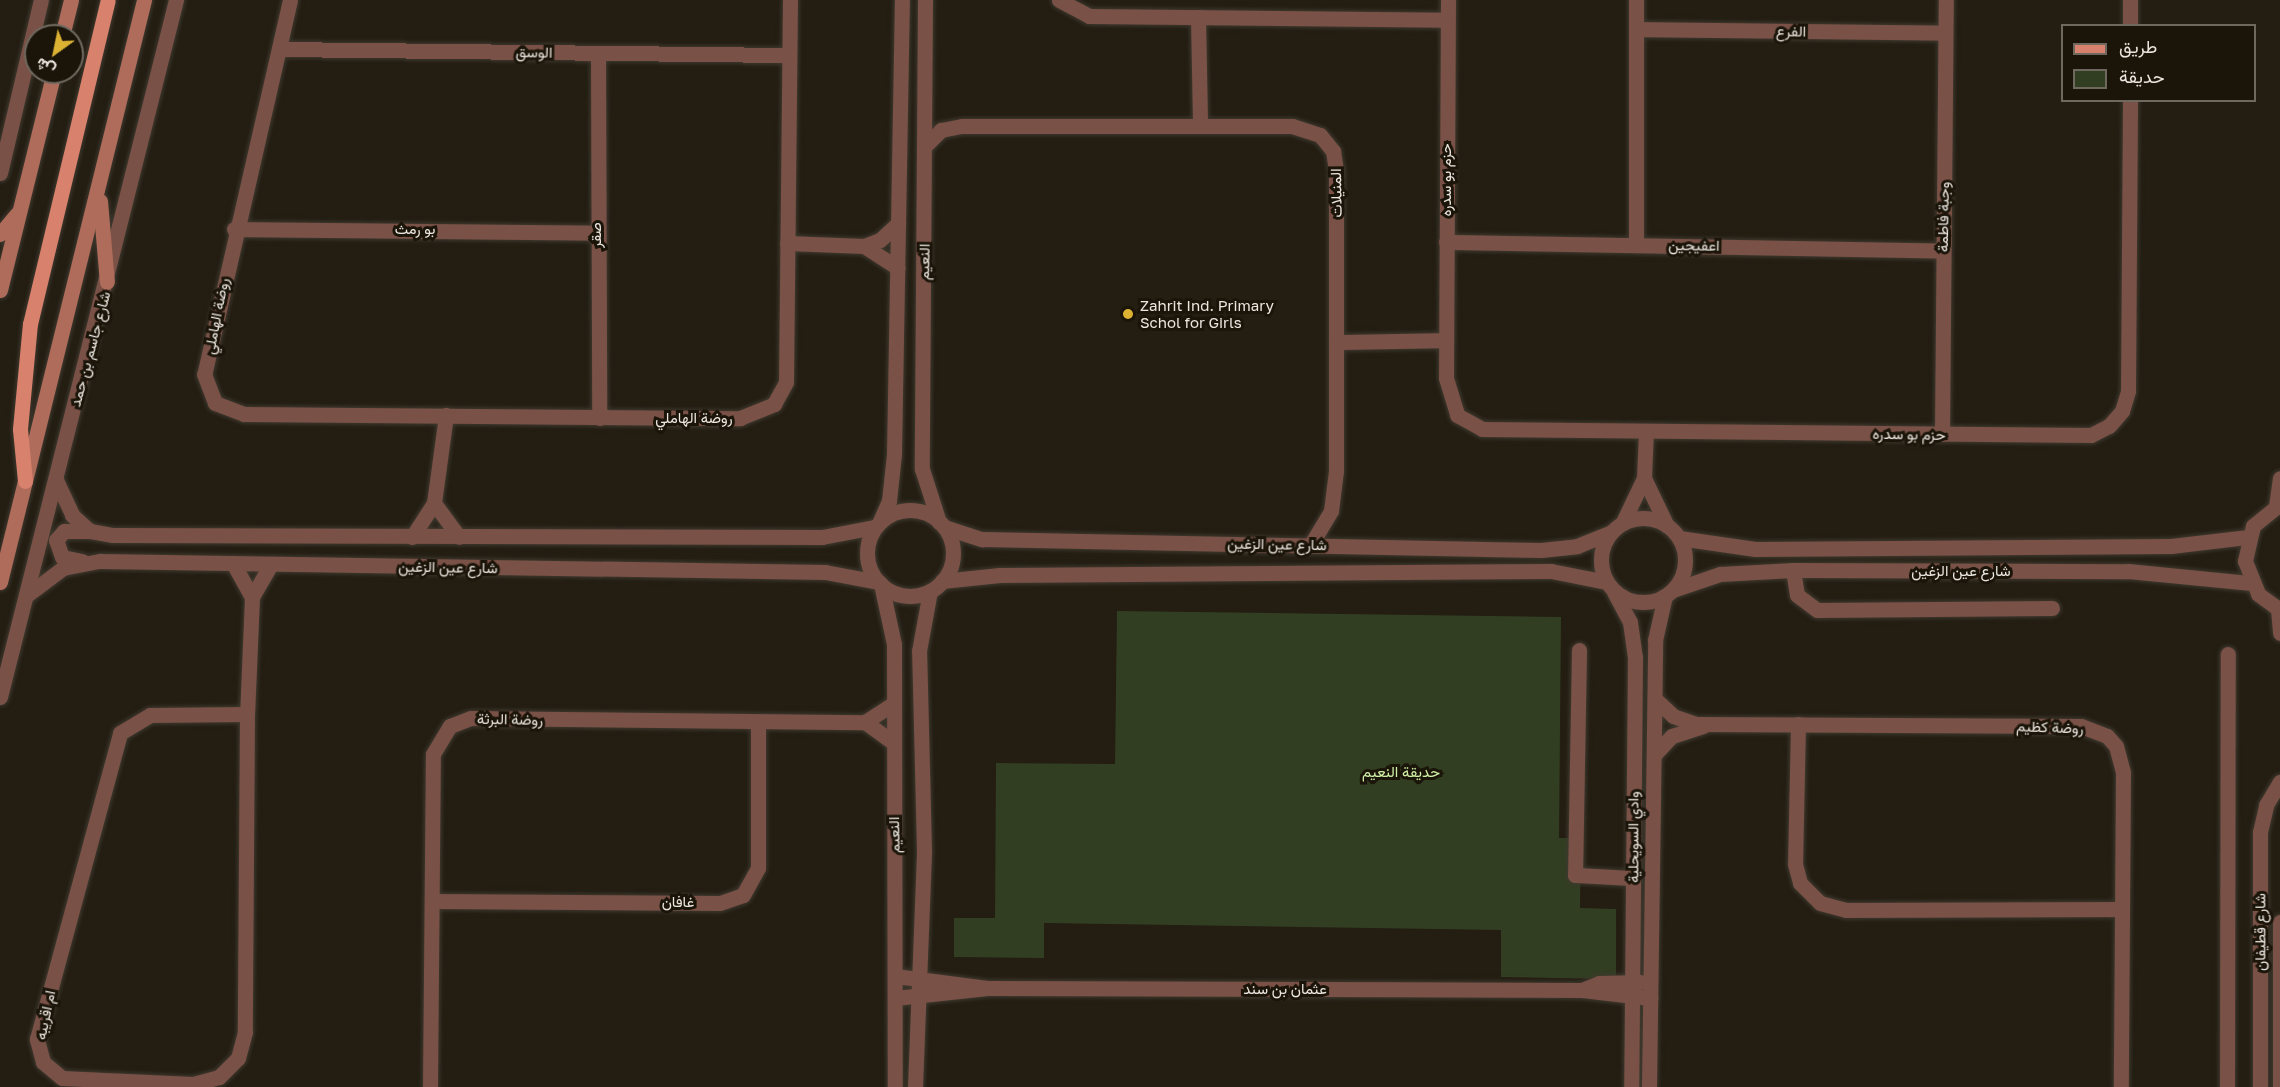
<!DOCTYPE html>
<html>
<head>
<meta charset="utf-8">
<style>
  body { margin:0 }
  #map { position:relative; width:2280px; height:1087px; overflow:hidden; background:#231d12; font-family:"Golos Text",Vazirmatn,sans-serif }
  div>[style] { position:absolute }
  .green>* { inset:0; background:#323e22 }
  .roads { filter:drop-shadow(0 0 2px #3f392f) drop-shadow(0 0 2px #3f392f) }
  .minor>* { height:15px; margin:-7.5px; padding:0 7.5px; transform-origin:7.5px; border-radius:7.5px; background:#7a5146 }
  .tertiary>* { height:15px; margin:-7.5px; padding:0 7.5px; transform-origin:7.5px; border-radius:7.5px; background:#7a5146 }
  .tertiary>.ring { margin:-7.5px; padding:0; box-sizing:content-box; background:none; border:15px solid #7a5146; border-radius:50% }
  .secondary>* { height:15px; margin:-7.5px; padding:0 7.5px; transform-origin:7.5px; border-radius:7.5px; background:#af6c5b }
  .primary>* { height:15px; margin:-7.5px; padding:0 7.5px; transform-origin:7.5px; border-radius:7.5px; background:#d8816c }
  .dots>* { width:16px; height:16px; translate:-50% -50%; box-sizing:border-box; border:3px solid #1a1409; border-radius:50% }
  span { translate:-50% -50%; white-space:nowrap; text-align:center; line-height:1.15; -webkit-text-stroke:6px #1a1409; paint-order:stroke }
  .street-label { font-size:15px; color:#ebe6df }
  .poi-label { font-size:15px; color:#ebe6df }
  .left { translate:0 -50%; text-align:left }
  .park-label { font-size:15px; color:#cff0a7 }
  .legend { position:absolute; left:2061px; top:24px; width:195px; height:78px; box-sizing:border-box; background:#1a1409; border:2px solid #6e685f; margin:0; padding:8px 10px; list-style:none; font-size:18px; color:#ebe6df }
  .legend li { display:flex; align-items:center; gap:12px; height:30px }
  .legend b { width:30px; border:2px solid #6e685f }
  .north { position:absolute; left:24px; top:24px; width:60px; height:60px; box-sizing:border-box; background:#1a1409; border:2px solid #6e685f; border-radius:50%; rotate:213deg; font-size:16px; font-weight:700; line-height:24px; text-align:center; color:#ebe6df }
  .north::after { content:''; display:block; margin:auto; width:21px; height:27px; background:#dcb233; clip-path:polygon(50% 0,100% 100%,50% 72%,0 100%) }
</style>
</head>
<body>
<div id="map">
  <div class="green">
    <i style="clip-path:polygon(1117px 611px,1561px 617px,1559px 838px,1581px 838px,1580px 908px,1616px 909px,1616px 979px,1501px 977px,1501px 930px,1044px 923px,1044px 958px,954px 957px,954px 918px,995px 918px,996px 763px,1115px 764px)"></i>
  </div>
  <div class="roads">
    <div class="minor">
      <i style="left:290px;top:0;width:384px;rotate:102.9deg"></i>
      <i style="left:204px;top:374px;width:31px;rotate:69deg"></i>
      <i style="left:215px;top:403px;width:31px;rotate:21deg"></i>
      <i style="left:244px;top:414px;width:496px;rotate:0.5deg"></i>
      <i style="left:740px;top:418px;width:37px;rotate:-22deg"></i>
      <i style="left:774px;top:404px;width:25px;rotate:-61deg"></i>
      <i style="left:786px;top:382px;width:382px;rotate:-89.4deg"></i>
      <i style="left:1059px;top:0;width:34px;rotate:28deg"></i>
      <i style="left:1089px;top:16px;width:358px;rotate:0.6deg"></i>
      <i style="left:1448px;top:0;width:378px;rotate:90.3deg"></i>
      <i style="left:1446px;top:378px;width:39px;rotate:73deg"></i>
      <i style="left:1457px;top:415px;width:29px;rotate:29deg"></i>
      <i style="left:1482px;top:429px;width:609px;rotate:0.56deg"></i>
      <i style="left:2091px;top:435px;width:20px;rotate:-27deg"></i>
      <i style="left:2109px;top:426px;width:20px;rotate:-49deg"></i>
      <i style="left:2122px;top:411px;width:21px;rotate:-73deg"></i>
      <i style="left:2128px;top:391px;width:291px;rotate:-89.6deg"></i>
      <i style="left:1198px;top:17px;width:109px;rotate:88.9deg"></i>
      <i style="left:2130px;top:26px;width:26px;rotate:-90deg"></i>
      <i style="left:1636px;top:29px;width:309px;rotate:0.7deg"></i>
      <i style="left:279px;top:49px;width:509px;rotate:0.68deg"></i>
      <i style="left:598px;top:53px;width:365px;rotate:89.8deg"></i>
      <i style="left:925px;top:146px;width:23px;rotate:-45deg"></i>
      <i style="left:941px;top:130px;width:21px;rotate:-11deg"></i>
      <i style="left:962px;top:126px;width:330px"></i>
      <i style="left:1292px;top:126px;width:29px;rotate:18deg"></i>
      <i style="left:1320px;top:135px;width:21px;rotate:51deg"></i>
      <i style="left:1333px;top:151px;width:20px;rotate:81deg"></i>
      <i style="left:1336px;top:171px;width:300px;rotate:90deg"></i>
      <i style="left:1336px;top:471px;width:40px;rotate:97.1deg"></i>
      <i style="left:1331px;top:511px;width:39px;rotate:121deg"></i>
      <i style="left:234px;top:229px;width:362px;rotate:0.6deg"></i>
      <i style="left:1446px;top:242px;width:497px;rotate:1deg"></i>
      <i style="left:787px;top:243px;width:77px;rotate:2.2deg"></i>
      <i style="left:864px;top:246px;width:40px;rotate:32.9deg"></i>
      <i style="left:1636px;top:244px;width:244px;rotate:-90deg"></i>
      <i style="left:864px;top:246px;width:17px;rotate:-21deg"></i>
      <i style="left:880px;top:240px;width:25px;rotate:-43deg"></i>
      <i style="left:1336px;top:342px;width:110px;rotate:-1deg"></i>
      <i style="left:1942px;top:434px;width:434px;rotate:-89.5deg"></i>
      <i style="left:1644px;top:478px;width:53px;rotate:64.4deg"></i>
      <i style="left:56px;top:480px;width:38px;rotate:65deg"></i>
      <i style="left:72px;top:515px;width:24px;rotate:42deg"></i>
      <i style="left:90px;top:531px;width:22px;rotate:10deg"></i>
      <i style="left:112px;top:535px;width:710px;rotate:0.16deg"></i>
      <i style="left:822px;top:537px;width:54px;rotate:-10.7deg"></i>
      <i style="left:434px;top:503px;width:42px;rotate:53.7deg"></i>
      <i style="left:1623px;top:522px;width:49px;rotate:-64.5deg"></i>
      <i style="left:1644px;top:478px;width:47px;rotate:-87.6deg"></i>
      <i style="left:412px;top:537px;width:40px;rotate:-57.1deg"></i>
      <i style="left:434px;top:503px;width:89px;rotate:-82.2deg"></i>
      <i style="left:82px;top:561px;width:20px;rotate:-169deg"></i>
      <i style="left:62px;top:557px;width:18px;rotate:-109deg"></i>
      <i style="left:56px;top:540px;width:12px;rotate:-48deg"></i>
      <i style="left:64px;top:531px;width:26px"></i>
      <i style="left:233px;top:563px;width:39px;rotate:61deg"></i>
      <i style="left:252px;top:597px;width:117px;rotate:92.4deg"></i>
      <i style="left:1793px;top:570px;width:25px;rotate:81deg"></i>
      <i style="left:1797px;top:595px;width:25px;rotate:37deg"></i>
      <i style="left:1817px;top:610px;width:235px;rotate:-0.5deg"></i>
      <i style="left:1614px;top:592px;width:34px;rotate:62deg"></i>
      <i style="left:1630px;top:622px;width:35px;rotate:82deg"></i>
      <i style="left:1635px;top:657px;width:430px;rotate:90.5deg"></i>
      <i style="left:27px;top:595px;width:45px;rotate:-36.9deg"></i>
      <i style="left:63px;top:568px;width:38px;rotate:-11deg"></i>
      <i style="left:100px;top:561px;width:725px;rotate:0.87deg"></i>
      <i style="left:825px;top:572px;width:55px;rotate:10.5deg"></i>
      <i style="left:252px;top:597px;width:38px;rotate:-60deg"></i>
      <i style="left:1579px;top:650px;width:225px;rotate:91deg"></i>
      <i style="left:1575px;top:875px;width:58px;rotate:3deg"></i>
      <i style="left:0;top:697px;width:719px;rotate:-75.83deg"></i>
      <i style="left:1655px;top:699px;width:25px;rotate:43deg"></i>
      <i style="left:1673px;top:716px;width:24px;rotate:19deg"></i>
      <i style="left:1696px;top:724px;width:385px;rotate:0.3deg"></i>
      <i style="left:2081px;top:726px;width:28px;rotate:21deg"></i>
      <i style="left:2107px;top:736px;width:13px;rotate:48deg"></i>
      <i style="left:2116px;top:746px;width:28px;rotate:75deg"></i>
      <i style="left:2123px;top:773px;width:314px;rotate:90.4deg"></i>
      <i style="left:247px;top:714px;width:318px;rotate:90.4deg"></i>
      <i style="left:245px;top:1032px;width:27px;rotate:105deg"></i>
      <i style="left:238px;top:1058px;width:27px;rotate:135deg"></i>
      <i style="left:219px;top:1077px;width:27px;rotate:165deg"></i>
      <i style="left:193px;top:1084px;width:131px;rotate:-177.4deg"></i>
      <i style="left:62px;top:1078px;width:25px;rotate:-140deg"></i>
      <i style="left:43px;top:1062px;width:24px;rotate:-105deg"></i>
      <i style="left:37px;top:1039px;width:317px;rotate:-74.8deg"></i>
      <i style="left:120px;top:733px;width:35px;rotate:-31deg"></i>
      <i style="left:150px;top:715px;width:97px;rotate:-0.6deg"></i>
      <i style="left:865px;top:722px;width:34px;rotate:36deg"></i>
      <i style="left:1798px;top:724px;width:140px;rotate:91.2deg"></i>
      <i style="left:1795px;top:864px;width:20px;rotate:75deg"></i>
      <i style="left:1800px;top:883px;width:28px;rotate:45deg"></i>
      <i style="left:1820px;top:903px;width:27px;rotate:15deg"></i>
      <i style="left:1846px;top:910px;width:276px;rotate:-0.2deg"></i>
      <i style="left:1655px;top:754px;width:25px;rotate:-47deg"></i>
      <i style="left:1672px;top:736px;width:33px;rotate:-18deg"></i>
      <i style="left:433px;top:901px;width:287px;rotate:0.4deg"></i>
      <i style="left:720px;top:903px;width:24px;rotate:-19deg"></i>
      <i style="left:743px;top:895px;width:31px;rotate:-61deg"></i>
      <i style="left:758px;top:868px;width:145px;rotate:-90deg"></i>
      <i style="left:895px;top:976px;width:95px;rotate:7.3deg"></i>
      <i style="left:989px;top:988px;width:593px;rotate:0.19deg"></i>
      <i style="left:1582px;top:990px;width:69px;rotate:6.6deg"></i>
      <i style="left:1582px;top:990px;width:18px;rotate:-22deg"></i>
      <i style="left:1599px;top:983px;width:41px;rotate:-1.4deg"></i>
      <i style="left:895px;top:998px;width:95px;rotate:-6.1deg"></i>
      <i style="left:430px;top:1087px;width:333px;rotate:-89.5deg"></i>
      <i style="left:433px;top:754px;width:33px;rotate:-59deg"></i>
      <i style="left:450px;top:726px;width:22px;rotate:-21deg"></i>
      <i style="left:471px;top:718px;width:394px;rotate:0.6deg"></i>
      <i style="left:865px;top:722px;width:33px;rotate:-33deg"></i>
      <i style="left:1649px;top:1087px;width:447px;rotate:-89.2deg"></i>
      <i style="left:1655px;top:640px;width:45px;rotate:-77.2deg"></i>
      <i style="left:2227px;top:1087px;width:433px;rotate:-89.9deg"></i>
      <i style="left:2260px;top:1087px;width:255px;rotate:-90deg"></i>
      <i style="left:2260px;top:832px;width:28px;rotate:-77deg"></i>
      <i style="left:2266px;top:805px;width:27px;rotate:-59deg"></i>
    </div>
    <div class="tertiary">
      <i style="left:925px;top:0;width:469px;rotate:90.4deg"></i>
      <i style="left:922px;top:469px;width:56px;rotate:72.2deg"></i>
      <i style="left:0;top:173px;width:178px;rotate:-76.7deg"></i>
      <i style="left:2280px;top:504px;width:35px;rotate:141deg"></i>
      <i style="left:2253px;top:526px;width:36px;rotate:103deg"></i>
      <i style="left:2245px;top:561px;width:35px;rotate:68deg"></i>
      <i style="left:2258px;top:594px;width:27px;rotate:36deg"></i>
      <i style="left:2276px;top:506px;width:28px;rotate:-82deg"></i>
      <i class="ring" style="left:867px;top:510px;width:71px;height:71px"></i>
      <i class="ring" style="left:1601px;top:518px;width:69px;height:69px"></i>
      <i style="left:880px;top:521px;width:22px;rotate:-66deg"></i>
      <i style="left:889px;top:501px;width:47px;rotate:-83.9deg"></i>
      <i style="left:894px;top:454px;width:454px;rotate:-89deg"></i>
      <i style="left:944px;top:527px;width:40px;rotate:18deg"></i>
      <i style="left:982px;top:539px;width:559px;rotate:1.13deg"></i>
      <i style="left:1541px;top:550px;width:36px;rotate:-6deg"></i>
      <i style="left:1577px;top:546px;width:35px;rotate:-22deg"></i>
      <i style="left:1679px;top:538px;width:77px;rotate:8.2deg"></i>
      <i style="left:1755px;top:549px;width:416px;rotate:-0.4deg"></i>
      <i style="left:2171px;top:546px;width:78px;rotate:-6.7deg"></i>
      <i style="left:942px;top:581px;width:58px;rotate:-5.9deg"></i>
      <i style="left:1000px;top:575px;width:551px;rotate:-0.42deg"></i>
      <i style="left:1551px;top:571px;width:56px;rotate:11.3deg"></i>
      <i style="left:881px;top:584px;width:61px;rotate:77.8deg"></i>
      <i style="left:894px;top:644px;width:443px;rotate:89.9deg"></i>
      <i style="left:1673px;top:590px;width:50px;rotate:-18.8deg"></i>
      <i style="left:1720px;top:574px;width:73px;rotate:-3.1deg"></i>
      <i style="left:1793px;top:570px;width:335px;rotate:0.2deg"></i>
      <i style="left:2128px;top:571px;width:124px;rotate:5.6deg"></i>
      <i style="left:2278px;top:609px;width:24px;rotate:85deg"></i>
      <i style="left:915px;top:1087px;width:237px;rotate:-87.8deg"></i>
      <i style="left:924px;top:850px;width:199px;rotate:-91.4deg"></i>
      <i style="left:919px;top:651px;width:61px;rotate:-79.6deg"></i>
      <i style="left:2280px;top:1087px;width:165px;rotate:-90deg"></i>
    </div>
    <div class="secondary">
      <i style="left:62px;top:36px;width:37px;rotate:-76deg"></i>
      <i style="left:100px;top:201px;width:81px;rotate:85.1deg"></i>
      <i style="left:0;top:234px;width:26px;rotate:-50deg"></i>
      <i style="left:0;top:290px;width:225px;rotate:-76.1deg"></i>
      <i style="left:0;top:582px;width:600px;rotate:-76.1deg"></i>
    </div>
    <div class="primary">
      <i style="left:25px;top:481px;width:52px;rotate:-95.5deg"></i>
      <i style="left:20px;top:429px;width:105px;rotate:-84.6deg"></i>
      <i style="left:30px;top:324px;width:333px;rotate:-76.5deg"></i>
    </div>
  </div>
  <div class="dots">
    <i style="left:1128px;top:314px;background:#dcb233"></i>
  </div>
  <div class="street-label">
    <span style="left:1791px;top:31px;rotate:1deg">الفرع</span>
    <span style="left:534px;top:52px;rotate:1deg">الوسق</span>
    <span style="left:1446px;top:180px;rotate:-90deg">حزم بو سدره</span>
    <span style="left:1336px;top:193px;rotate:-91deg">المنيلات</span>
    <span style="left:1943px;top:217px;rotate:-89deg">وجبة فاطمة</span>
    <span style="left:415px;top:229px">بو رمث</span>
    <span style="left:596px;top:235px;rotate:-90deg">صقر</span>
    <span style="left:1694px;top:245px;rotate:1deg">اعفيجين</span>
    <span style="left:924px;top:262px;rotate:-89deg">النعيم</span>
    <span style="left:216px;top:316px;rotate:-79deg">روضة الهاملي</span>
    <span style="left:90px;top:349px;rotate:-75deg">شارع جاسم بن حمد</span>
    <span style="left:694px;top:418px">روضة الهاملي</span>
    <span style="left:1909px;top:434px;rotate:1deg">حزم بو سدره</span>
    <span style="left:1277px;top:544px;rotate:1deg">شارع عين الزغين</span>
    <span style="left:448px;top:567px;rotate:1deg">شارع عين الزغين</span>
    <span style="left:1961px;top:571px">شارع عين الزغين</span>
    <span style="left:510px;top:719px;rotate:1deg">روضة البرثة</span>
    <span style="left:2050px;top:727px;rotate:2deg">روضة كظيم</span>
    <span style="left:894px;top:835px;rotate:-91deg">النعيم</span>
    <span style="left:1633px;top:837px;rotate:-90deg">وادي السويحلية</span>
    <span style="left:678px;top:902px">غافان</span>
    <span style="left:2260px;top:932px;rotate:-90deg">شارع قطيفان</span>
    <span style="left:1285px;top:989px">عثمان بن سند</span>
    <span style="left:45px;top:1015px;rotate:-78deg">ام اقريبه</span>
  </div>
  <div class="poi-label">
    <span class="left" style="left:1140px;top:314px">Zahrit Ind. Primary<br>Schol for Girls</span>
  </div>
  <div class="park-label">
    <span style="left:1401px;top:772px">حديقة النعيم</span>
  </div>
  <ul class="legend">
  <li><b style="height:8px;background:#d8816c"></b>طريق</li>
  <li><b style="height:16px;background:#323e22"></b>حديقة</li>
  </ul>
  <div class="north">ش</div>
</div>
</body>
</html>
